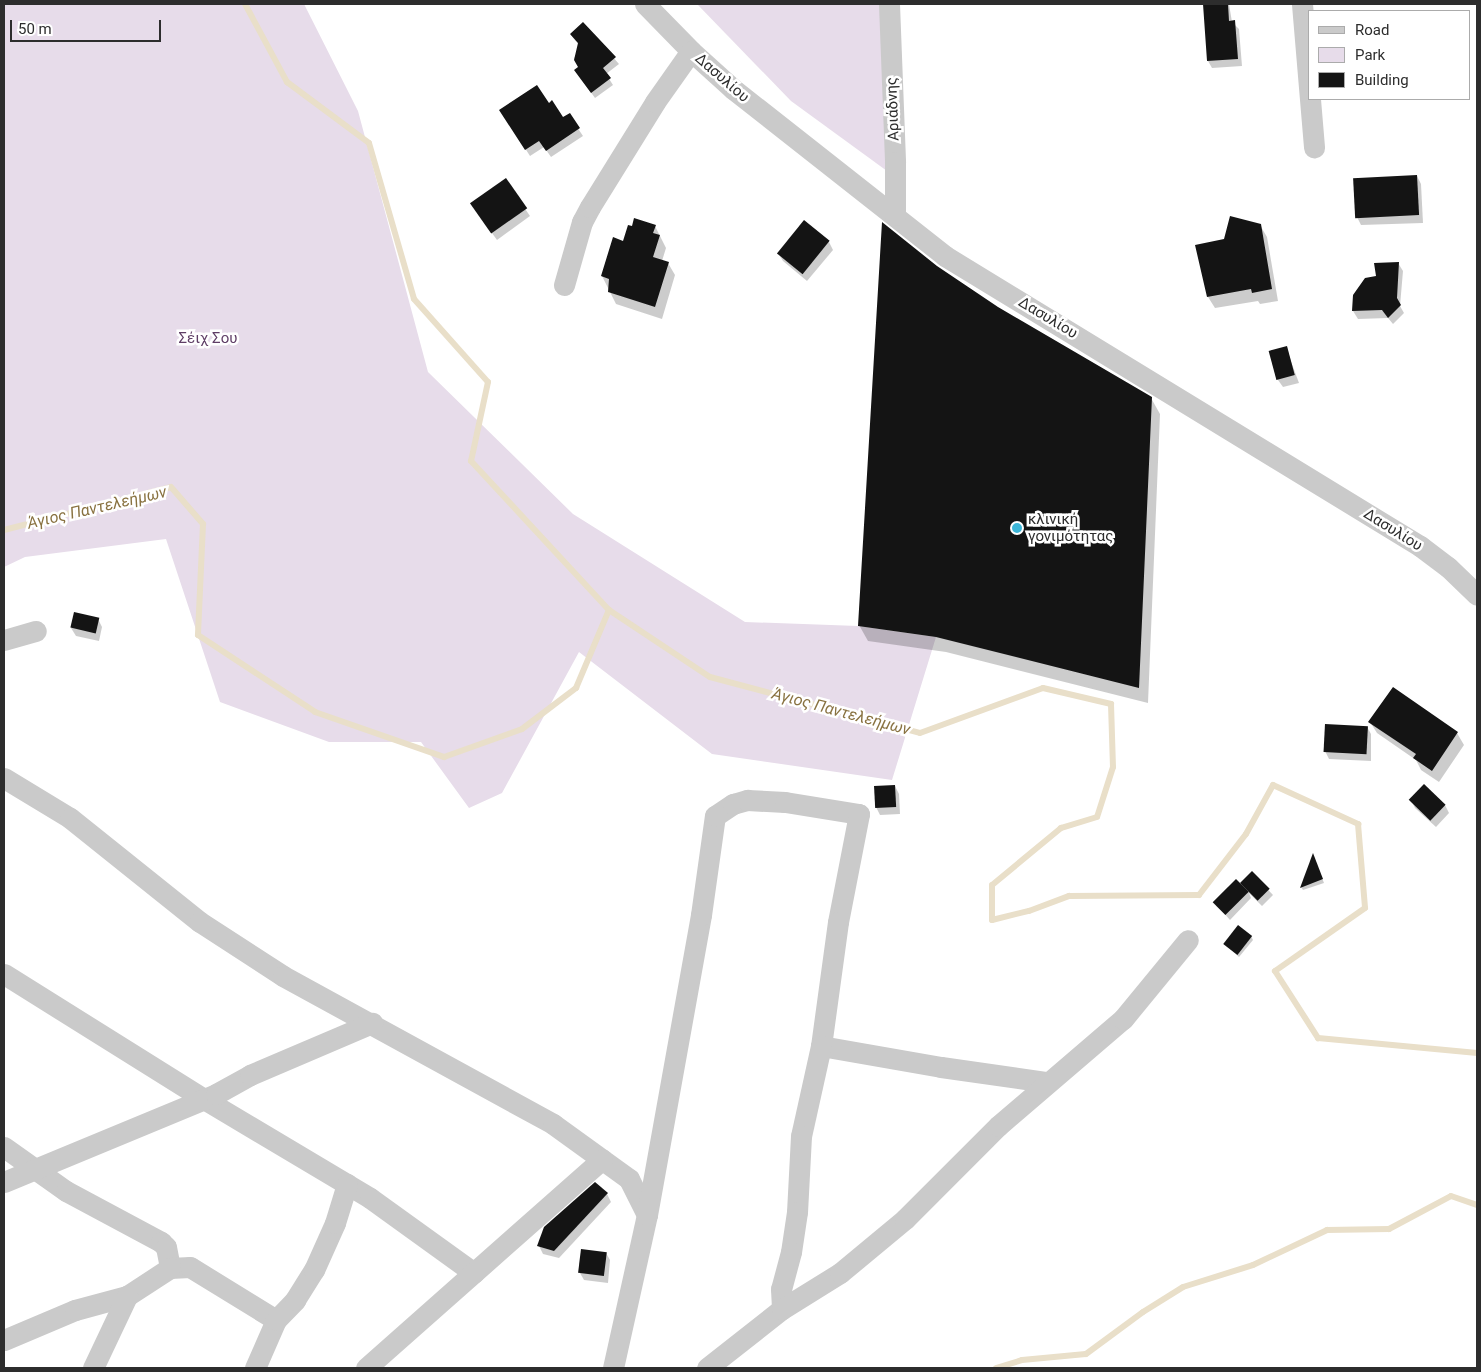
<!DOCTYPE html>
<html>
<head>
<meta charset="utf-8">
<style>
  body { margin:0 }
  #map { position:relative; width:1481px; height:1372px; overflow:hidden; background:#fff; font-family:Roboto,sans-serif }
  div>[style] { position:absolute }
  .green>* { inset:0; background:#e7dcea }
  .shadow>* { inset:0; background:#0003 }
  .stream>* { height:6px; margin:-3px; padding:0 3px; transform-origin:3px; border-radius:3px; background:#e9dfc9 }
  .building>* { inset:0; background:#141414; transform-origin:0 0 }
  .street>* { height:21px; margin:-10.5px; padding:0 10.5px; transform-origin:10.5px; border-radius:10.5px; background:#cacaca }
  .dots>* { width:14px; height:14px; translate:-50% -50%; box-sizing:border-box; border:2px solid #fff; border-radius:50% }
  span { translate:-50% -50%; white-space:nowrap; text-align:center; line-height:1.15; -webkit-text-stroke:5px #fff; paint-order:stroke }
  .street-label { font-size:15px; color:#2d2d2d }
  .park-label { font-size:15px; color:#5f3e66 }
  .poi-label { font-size:15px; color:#2d2d2d }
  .left { translate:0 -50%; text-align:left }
  .water-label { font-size:16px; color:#897241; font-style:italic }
  .frame { position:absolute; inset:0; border:5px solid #2d2d2d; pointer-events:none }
  .legend { position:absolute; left:1308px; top:10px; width:162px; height:90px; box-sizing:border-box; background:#fff; border:1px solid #ababab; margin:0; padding:6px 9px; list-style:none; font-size:15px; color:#2d2d2d }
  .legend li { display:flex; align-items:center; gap:10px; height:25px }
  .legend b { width:25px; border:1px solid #ababab }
  .scale { position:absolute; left:10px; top:20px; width:151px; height:22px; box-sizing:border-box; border:2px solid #2d2d2d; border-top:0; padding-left:6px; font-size:15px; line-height:18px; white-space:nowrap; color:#2d2d2d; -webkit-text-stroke:4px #fff; paint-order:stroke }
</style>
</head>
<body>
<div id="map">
  <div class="green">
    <i style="clip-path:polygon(4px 4px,304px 4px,358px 111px,428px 372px,573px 514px,745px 622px,858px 626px,936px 637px,892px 780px,712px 754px,579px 652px,502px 793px,469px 808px,421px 742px,329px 742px,220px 702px,166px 539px,25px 557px,4px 567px)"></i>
    <i style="clip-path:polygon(697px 4px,880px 4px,887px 171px,791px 101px)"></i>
  </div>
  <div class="shadow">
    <i style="clip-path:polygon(1204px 4px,1229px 4px,1232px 22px,1239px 29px,1242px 66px,1212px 68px,1208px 61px)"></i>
    <i style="clip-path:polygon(583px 23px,619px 64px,606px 74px,613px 85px,595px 98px,579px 76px,580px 67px,574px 58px,583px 50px,571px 35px)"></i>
    <i style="clip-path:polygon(548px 105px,563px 119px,569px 115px,583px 136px,551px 157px,544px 147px,530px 156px,505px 117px)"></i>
    <i style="clip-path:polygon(1417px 176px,1421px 184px,1423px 223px,1361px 225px,1357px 217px)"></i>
    <i style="clip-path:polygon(505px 180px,530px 216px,497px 240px,476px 211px)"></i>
    <i style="clip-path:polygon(1260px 225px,1267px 237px,1278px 301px,1260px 304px,1258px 301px,1215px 308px,1208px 297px)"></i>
    <i style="clip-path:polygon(655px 226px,666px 248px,662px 261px,668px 263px,675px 275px,662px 319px,616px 304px,602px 276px,624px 242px)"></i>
    <i style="clip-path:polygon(829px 242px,833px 250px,807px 281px,783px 261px,778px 253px)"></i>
    <i style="clip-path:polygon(1398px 263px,1403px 271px,1400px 306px,1404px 313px,1393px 324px,1388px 318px,1358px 319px,1353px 311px,1377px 277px)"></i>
    <i style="clip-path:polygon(937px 267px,998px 308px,1151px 398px,1160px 414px,1148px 703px,946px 652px,868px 641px,859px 625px)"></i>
    <i style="clip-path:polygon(1286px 348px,1299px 383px,1283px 387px,1278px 380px,1271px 352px)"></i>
    <i style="clip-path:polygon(98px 619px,102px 627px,99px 641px,76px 636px,71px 628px)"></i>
    <i style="clip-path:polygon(1370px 722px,1457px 733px,1464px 745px,1439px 782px,1421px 770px,1416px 760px,1377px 733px)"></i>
    <i style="clip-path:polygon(1367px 727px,1371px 734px,1371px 761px,1329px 759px,1325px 751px)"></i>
    <i style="clip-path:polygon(895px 786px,899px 794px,900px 814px,880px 815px,876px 807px,875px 787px)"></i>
    <i style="clip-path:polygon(1411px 800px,1445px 805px,1449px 813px,1436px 827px,1415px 808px)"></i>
    <i style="clip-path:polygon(1314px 858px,1324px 883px,1303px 890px,1301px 887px)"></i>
    <i style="clip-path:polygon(1252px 872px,1273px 895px,1262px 906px,1249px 893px,1251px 898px,1230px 920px,1215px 903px,1240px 885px)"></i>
    <i style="clip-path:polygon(1251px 936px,1253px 940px,1239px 957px,1225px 944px)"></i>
    <i style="clip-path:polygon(607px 1194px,611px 1202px,559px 1258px,543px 1254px,539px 1246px)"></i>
    <i style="clip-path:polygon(606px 1253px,610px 1260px,608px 1283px,584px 1280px,580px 1273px)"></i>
  </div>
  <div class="stream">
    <i style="left:245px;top:4px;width:89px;rotate:61.7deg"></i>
    <i style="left:287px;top:82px;width:102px;rotate:36.6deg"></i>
    <i style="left:369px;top:143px;width:162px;rotate:73.9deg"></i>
    <i style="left:414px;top:299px;width:111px;rotate:48.3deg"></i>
    <i style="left:488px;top:382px;width:81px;rotate:102.1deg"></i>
    <i style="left:471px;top:461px;width:203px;rotate:47.2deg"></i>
    <i style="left:4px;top:530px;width:172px;rotate:-14.4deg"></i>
    <i style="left:171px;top:487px;width:49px;rotate:49.1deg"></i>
    <i style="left:203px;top:524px;width:111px;rotate:92.6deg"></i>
    <i style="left:198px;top:635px;width:140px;rotate:33.3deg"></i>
    <i style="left:315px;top:712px;width:137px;rotate:19.2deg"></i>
    <i style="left:444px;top:757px;width:83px;rotate:-19.7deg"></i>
    <i style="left:522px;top:729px;width:68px;rotate:-37.2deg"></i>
    <i style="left:576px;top:688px;width:85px;rotate:-67.1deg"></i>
    <i style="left:609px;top:610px;width:121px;rotate:33.6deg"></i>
    <i style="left:710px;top:677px;width:217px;rotate:14.9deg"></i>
    <i style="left:920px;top:733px;width:131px;rotate:-20.1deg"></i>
    <i style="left:1043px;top:688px;width:70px;rotate:13.2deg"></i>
    <i style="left:1111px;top:704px;width:63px;rotate:88.2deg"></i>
    <i style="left:1113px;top:767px;width:52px;rotate:107.7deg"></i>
    <i style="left:1097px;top:817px;width:38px;rotate:163deg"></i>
    <i style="left:1061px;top:828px;width:89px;rotate:140.4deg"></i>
    <i style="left:992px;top:885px;width:35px;rotate:90deg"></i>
    <i style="left:992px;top:920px;width:38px;rotate:-14deg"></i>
    <i style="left:1029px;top:911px;width:43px;rotate:-20.6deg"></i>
    <i style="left:1069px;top:896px;width:130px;rotate:-0.4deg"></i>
    <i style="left:1199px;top:895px;width:77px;rotate:-52.4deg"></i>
    <i style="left:1246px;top:834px;width:56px;rotate:-61.1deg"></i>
    <i style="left:1273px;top:785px;width:94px;rotate:24.6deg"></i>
    <i style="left:1358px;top:824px;width:84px;rotate:85.2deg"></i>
    <i style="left:1365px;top:908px;width:110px;rotate:145deg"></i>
    <i style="left:1275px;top:971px;width:80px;rotate:57.3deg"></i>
    <i style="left:1318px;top:1038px;width:160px;rotate:5.4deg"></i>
    <i style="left:996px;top:1368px;width:27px;rotate:-17deg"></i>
    <i style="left:1022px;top:1360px;width:64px;rotate:-5.4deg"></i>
    <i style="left:1086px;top:1354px;width:71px;rotate:-36.4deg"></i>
    <i style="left:1143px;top:1312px;width:47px;rotate:-32deg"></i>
    <i style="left:1183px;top:1287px;width:73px;rotate:-17.4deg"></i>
    <i style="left:1253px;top:1265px;width:82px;rotate:-25.3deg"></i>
    <i style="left:1327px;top:1230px;width:62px;rotate:-0.9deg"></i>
    <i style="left:1389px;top:1229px;width:70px;rotate:-28deg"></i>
    <i style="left:1451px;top:1196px;width:28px;rotate:19deg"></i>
  </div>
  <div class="building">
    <i style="clip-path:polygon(1203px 4px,1228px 4px,1229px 21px,1235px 20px,1238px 59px,1207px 61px)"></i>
    <i style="clip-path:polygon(583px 22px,616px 57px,603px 68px,611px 78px,591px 93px,574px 70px,578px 67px,574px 60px,578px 43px,570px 34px)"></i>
    <i style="clip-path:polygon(537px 85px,549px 103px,552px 100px,563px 117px,570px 113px,580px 128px,546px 151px,539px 141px,525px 150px,499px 110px)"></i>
    <i style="left:1417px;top:175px;width:40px;height:64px;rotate:87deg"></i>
    <i style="left:506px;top:178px;width:37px;height:44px;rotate:55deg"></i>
    <i style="clip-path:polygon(1230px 216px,1261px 224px,1272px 289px,1252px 293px,1251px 289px,1207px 297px,1195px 245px,1224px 239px)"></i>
    <i style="clip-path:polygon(634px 218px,656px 225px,653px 233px,660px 235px,653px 257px,669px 262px,655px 307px,608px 292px,609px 279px,601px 276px,613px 237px,623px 241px,628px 225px,632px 226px)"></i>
    <i style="left:804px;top:220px;width:33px;height:43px;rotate:39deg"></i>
    <i style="clip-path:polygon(882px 222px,937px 266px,998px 307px,1152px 397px,1139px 688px,936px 637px,858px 626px)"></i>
    <i style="clip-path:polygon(1399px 262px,1397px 298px,1401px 305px,1388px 318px,1382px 310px,1352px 311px,1353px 295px,1365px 278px,1376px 276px,1374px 263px)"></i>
    <i style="left:1287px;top:346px;width:30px;height:19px;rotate:75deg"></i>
    <i style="left:74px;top:612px;width:26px;height:16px;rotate:13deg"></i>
    <i style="clip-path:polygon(1393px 687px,1458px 732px,1432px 771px,1413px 758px,1416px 754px,1368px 722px)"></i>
    <i style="left:1325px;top:724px;width:43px;height:28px;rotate:3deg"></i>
    <i style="left:1424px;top:784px;width:30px;height:22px;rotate:44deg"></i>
    <i style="left:895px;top:785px;width:22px;height:21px;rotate:87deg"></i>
    <i style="clip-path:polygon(1313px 853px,1323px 879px,1300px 888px)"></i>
    <i style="left:1252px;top:871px;width:25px;height:17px;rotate:45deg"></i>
    <i style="left:1236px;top:879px;width:18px;height:33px;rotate:45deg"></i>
    <i style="left:1238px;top:925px;width:18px;height:24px;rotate:38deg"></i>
    <i style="clip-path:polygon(595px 1182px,608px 1193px,554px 1251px,537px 1246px,544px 1227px)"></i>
    <i style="left:581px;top:1249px;width:26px;height:24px;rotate:7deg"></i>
  </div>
  <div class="street">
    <i style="left:645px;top:4px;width:66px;rotate:45.6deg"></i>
    <i style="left:691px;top:51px;width:57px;rotate:42.1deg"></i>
    <i style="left:733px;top:89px;width:270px;rotate:38.2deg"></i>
    <i style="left:945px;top:256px;width:557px;rotate:31.41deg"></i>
    <i style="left:1420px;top:546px;width:35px;rotate:37deg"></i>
    <i style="left:1448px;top:567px;width:40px;rotate:44deg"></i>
    <i style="left:889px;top:4px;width:158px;rotate:87.8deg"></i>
    <i style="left:895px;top:162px;width:53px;rotate:90deg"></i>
    <i style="left:1302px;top:4px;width:144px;rotate:85.2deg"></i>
    <i style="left:564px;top:285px;width:66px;rotate:-74.1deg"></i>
    <i style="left:582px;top:222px;width:17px;rotate:-62deg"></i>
    <i style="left:590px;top:207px;width:123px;rotate:-58.2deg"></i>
    <i style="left:655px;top:102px;width:62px;rotate:-54.8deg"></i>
    <i style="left:4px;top:640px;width:33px;rotate:-16deg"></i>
    <i style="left:4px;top:778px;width:77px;rotate:31.2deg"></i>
    <i style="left:70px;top:818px;width:166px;rotate:38.7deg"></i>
    <i style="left:200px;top:922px;width:99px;rotate:33deg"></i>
    <i style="left:283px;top:976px;width:308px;rotate:28.7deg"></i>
    <i style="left:553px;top:1124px;width:94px;rotate:35.9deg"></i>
    <i style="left:629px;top:1179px;width:40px;rotate:63.4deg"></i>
    <i style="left:4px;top:974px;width:236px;rotate:32deg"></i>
    <i style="left:204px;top:1099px;width:193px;rotate:30.8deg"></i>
    <i style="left:370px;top:1198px;width:128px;rotate:35.8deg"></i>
    <i style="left:821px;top:1046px;width:122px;rotate:9.9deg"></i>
    <i style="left:941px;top:1067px;width:107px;rotate:8.1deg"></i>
    <i style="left:4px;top:1147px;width:76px;rotate:35.4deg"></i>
    <i style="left:66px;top:1191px;width:108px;rotate:28.2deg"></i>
    <i style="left:161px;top:1242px;width:7px;rotate:45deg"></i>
    <i style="left:166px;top:1247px;width:21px;rotate:79deg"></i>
    <i style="left:170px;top:1268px;width:20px;rotate:-3deg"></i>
    <i style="left:190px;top:1267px;width:101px;rotate:31.6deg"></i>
    <i style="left:4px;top:1182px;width:230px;rotate:-22.5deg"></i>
    <i style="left:216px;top:1094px;width:39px;rotate:-29deg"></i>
    <i style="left:250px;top:1075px;width:133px;rotate:-23.1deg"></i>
    <i style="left:4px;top:1340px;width:77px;rotate:-22.9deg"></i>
    <i style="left:75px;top:1310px;width:54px;rotate:-15.1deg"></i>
    <i style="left:127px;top:1296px;width:51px;rotate:-33.1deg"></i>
    <i style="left:93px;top:1368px;width:80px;rotate:-64.7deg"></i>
    <i style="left:255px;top:1368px;width:52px;rotate:-66.4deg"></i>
    <i style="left:276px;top:1320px;width:28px;rotate:-46deg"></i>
    <i style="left:295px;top:1300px;width:36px;rotate:-58deg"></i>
    <i style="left:314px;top:1270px;width:51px;rotate:-65.9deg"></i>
    <i style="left:335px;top:1223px;width:41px;rotate:-72.9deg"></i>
    <i style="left:366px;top:1368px;width:315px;rotate:-41.5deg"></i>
    <i style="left:613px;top:1368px;width:157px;rotate:-77.5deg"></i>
    <i style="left:647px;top:1215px;width:305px;rotate:-79.8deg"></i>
    <i style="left:701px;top:915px;width:100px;rotate:-82deg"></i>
    <i style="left:715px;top:816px;width:22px;rotate:-34deg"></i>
    <i style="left:733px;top:804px;width:15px;rotate:-16deg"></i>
    <i style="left:747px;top:800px;width:38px;rotate:3deg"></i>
    <i style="left:785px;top:802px;width:75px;rotate:9.2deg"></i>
    <i style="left:859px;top:814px;width:110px;rotate:101deg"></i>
    <i style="left:838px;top:922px;width:125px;rotate:97.8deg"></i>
    <i style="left:821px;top:1046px;width:92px;rotate:102.5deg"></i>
    <i style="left:801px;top:1136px;width:76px;rotate:93deg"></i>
    <i style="left:797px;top:1212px;width:40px;rotate:98.5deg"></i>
    <i style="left:791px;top:1252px;width:38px;rotate:105deg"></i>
    <i style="left:781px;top:1289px;width:20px;rotate:87deg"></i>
    <i style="left:707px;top:1368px;width:95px;rotate:-38.2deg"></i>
    <i style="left:782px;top:1309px;width:68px;rotate:-31.8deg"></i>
    <i style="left:840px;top:1273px;width:85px;rotate:-39.7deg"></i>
    <i style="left:905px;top:1219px;width:132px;rotate:-45deg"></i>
    <i style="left:998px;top:1126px;width:165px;rotate:-40.6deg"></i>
    <i style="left:1123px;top:1019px;width:102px;rotate:-50.6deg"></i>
  </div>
  <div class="dots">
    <i style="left:1017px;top:528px;background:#3cb6d8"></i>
  </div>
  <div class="street-label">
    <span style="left:722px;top:78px;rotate:41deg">Δασυλίου</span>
    <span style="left:893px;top:109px;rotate:-92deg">Αριάδνης</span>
    <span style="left:1048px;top:318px;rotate:31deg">Δασυλίου</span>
    <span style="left:1393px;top:530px;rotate:32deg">Δασυλίου</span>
  </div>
  <div class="park-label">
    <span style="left:208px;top:339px">Σέιχ Σου</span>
  </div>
  <div class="poi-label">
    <span class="left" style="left:1028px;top:528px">κλινική<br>γονιμότητας</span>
  </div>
  <div class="water-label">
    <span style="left:97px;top:508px;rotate:-13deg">Άγιος Παντελεήμων</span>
    <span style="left:841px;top:712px;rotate:15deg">Άγιος Παντελεήμων</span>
  </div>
  <div class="frame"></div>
  <ul class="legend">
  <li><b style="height:6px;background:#cacaca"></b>Road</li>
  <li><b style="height:14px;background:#e7dcea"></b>Park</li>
  <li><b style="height:14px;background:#141414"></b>Building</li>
  </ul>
  <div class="scale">50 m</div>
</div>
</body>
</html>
